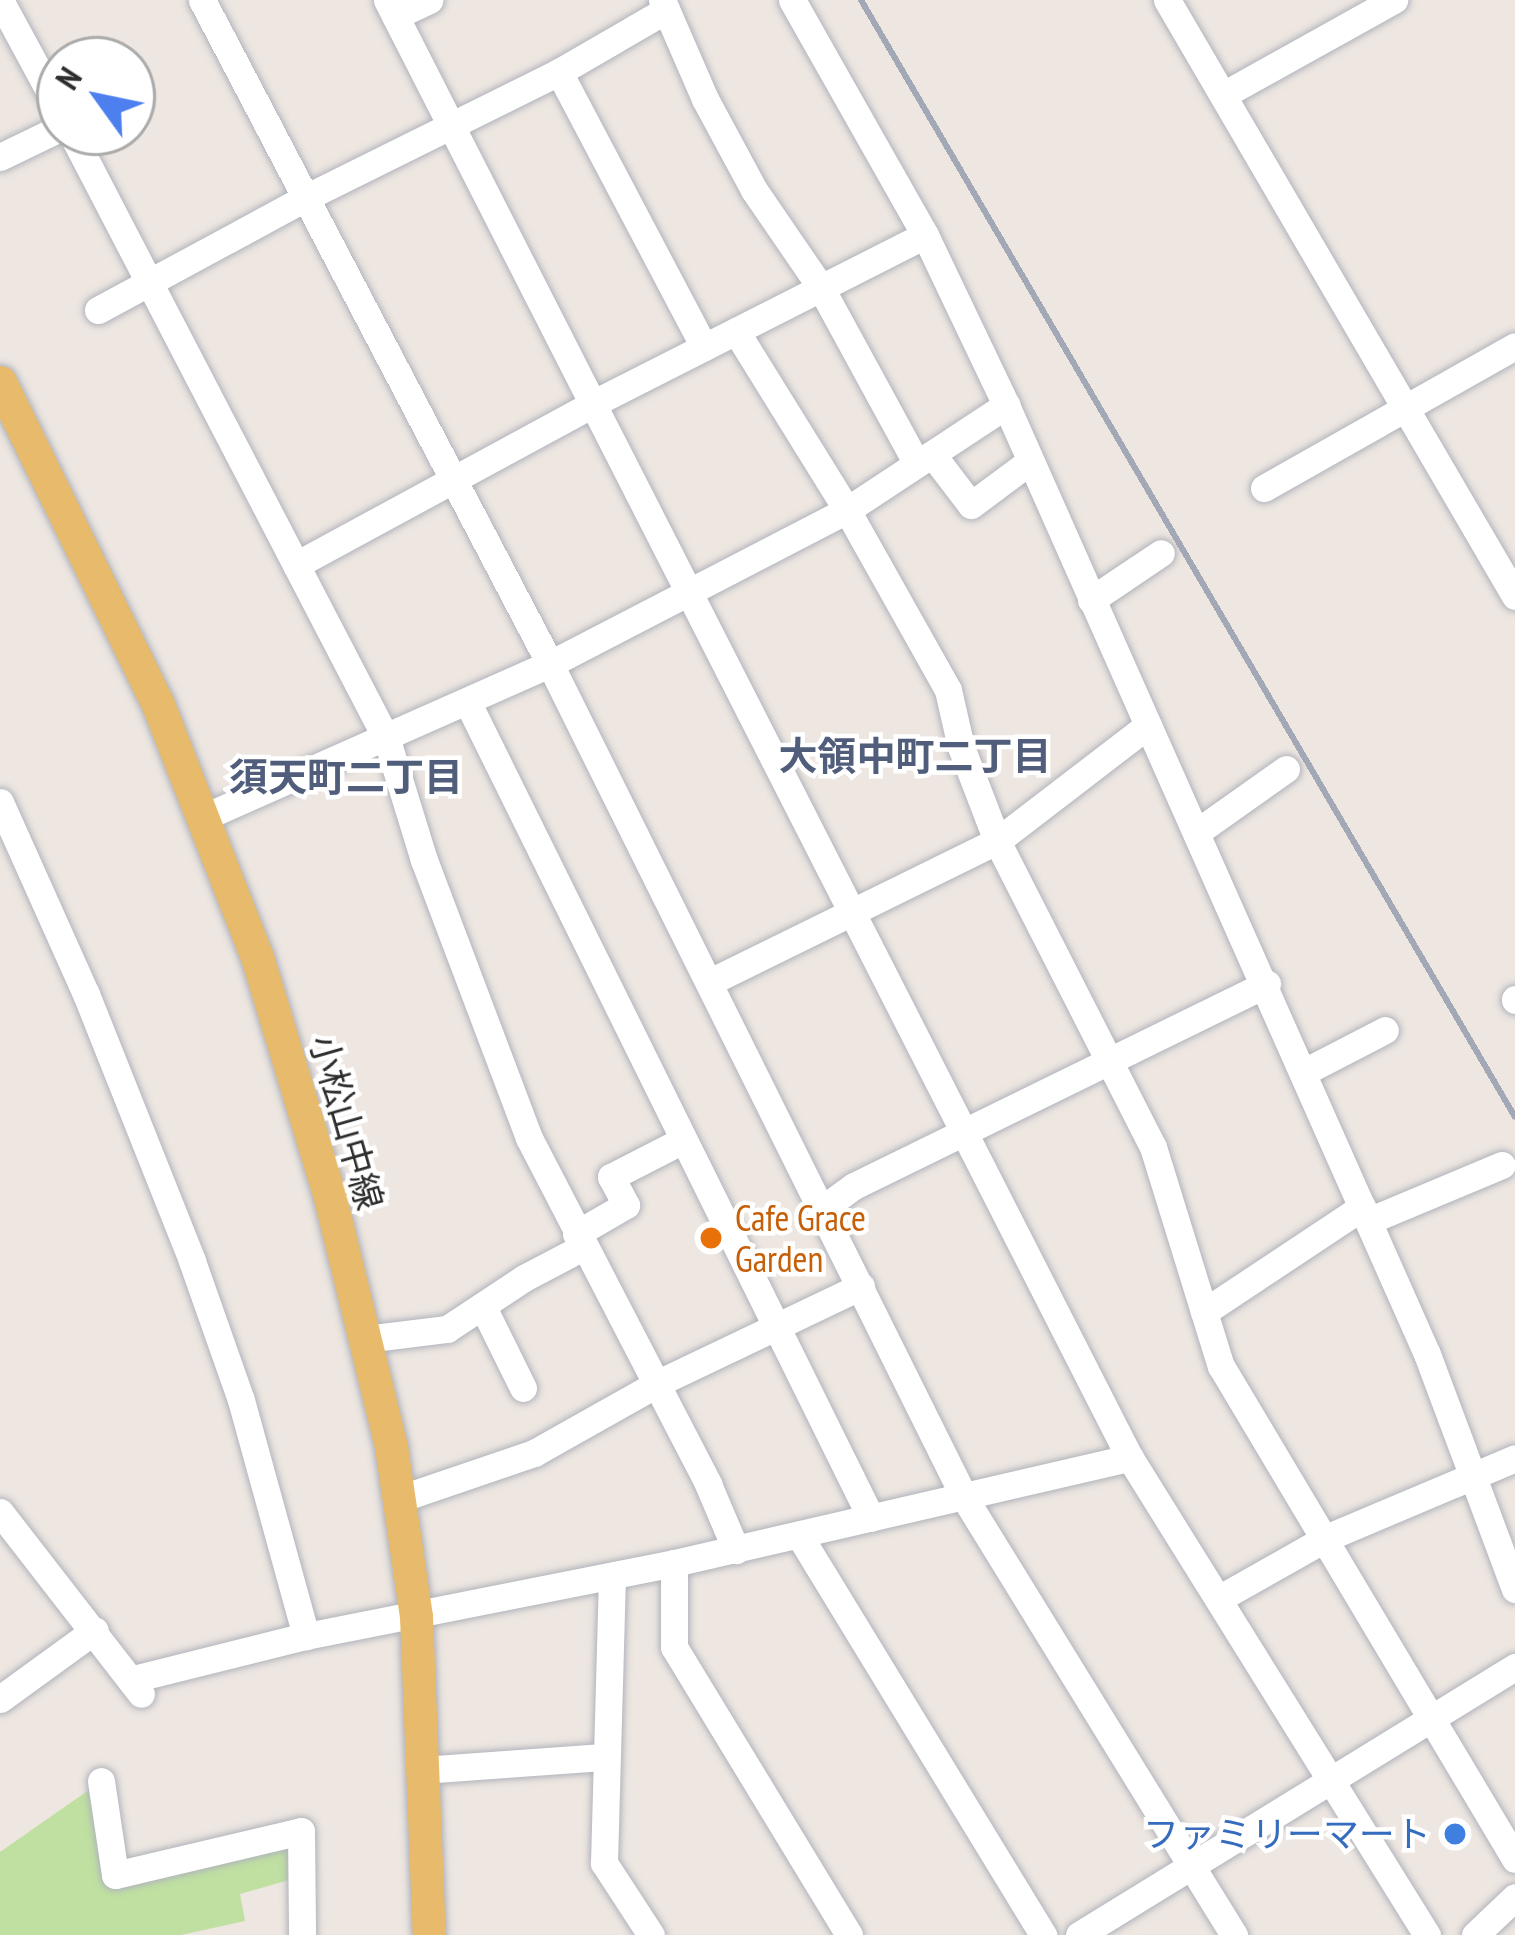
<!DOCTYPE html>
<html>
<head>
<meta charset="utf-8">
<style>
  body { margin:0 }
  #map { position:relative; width:1515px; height:1935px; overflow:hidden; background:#ede6e1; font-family:"PT Sans Narrow","Noto Sans JP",sans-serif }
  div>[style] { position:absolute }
  .green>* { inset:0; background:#bfe0a1 }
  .roads { filter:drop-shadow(0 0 3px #b1b4bc) drop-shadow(0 0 3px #b1b4bc) }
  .minor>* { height:27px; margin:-13.5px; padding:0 13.5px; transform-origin:13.5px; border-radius:13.5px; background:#fff }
  .major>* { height:33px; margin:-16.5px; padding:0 16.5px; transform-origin:16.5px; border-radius:16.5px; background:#e8ba6b }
  .rail>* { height:6px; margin:-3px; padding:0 3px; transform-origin:3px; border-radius:3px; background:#a3a8b6 }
  .dots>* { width:33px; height:33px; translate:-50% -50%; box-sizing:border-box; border:6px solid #fff; border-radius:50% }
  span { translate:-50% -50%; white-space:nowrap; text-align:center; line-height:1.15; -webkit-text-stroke:9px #fff; paint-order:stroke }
  .street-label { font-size:36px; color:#2d2d2d }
  .food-label { font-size:36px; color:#c56008 }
  .left { translate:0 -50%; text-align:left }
  .shop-label { font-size:36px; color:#366cbe }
  .right { translate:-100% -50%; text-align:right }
  .neighbourhood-label { font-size:39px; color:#505d7b; font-weight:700 }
  .north { position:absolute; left:36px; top:36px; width:120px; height:120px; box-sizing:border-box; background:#fff; border:3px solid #ababab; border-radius:50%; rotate:303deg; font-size:33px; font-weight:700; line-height:48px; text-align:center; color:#2d2d2d }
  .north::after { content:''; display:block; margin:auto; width:42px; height:54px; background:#4d80ee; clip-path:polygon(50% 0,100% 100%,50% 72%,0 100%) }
</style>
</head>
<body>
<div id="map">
  <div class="green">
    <i style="clip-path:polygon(96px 1785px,109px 1884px,297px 1839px,296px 1878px,240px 1894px,245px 1921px,181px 1935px,0 1935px,0 1852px)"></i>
  </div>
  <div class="roads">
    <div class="minor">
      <i style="left:0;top:0;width:126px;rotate:61.6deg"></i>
      <i style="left:202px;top:0;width:750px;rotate:62.34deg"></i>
      <i style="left:550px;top:664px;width:930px;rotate:63.57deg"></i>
      <i style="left:964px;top:1497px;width:515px;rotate:58.35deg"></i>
      <i style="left:387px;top:0;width:1636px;rotate:63deg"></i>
      <i style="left:1130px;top:1458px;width:562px;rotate:58.09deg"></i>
      <i style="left:662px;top:0;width:108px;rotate:66.5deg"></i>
      <i style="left:705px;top:99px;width:103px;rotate:61.7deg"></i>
      <i style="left:754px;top:190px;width:119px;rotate:55.6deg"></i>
      <i style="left:821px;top:288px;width:200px;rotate:61.4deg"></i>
      <i style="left:792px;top:0;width:270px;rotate:60.5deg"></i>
      <i style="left:925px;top:235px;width:188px;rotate:64.5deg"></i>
      <i style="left:1006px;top:405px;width:1038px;rotate:66.08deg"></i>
      <i style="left:1427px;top:1354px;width:251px;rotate:69.5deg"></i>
      <i style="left:1167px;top:0;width:690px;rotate:59.72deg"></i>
      <i style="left:395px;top:16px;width:38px;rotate:-25deg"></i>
      <i style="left:559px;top:72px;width:124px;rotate:-30.1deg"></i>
      <i style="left:1223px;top:95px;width:196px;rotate:-29.1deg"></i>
      <i style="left:71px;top:132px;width:685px;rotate:62.54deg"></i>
      <i style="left:387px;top:740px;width:126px;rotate:72.9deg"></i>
      <i style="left:424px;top:860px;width:297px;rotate:69.3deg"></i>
      <i style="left:529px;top:1138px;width:390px;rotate:62.6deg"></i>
      <i style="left:708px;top:1484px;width:72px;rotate:67deg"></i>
      <i style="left:0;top:157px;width:67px;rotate:-25.8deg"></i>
      <i style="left:98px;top:310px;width:235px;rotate:-28.4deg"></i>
      <i style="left:305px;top:198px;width:284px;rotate:-26.4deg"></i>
      <i style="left:559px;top:72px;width:311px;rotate:62.2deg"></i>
      <i style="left:736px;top:331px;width:211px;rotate:58.2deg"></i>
      <i style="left:847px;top:510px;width:206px;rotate:60.7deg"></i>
      <i style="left:948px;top:690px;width:58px;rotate:77.2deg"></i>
      <i style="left:961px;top:747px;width:101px;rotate:69deg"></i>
      <i style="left:997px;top:841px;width:343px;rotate:63deg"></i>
      <i style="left:1153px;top:1147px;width:229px;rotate:72.8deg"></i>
      <i style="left:1221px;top:1366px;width:574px;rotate:59.19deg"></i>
      <i style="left:932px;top:454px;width:64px;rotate:52.6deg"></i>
      <i style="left:971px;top:505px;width:72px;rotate:-36.6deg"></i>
      <i style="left:1264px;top:488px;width:288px;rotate:-29.5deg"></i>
      <i style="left:296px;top:565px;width:339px;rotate:-28.5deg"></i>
      <i style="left:594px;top:403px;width:371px;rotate:-26.9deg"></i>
      <i style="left:1091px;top:600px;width:84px;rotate:-33.9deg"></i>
      <i style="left:468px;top:703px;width:909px;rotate:63.69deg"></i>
      <i style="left:0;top:802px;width:210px;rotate:65.9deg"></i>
      <i style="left:86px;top:994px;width:287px;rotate:68.3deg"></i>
      <i style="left:192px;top:1261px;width:147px;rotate:70.6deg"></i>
      <i style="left:241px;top:1400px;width:245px;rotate:74.6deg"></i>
      <i style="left:202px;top:818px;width:381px;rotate:-23.9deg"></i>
      <i style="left:550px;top:664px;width:335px;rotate:-27.4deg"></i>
      <i style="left:847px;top:510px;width:191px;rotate:-33.4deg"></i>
      <i style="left:1197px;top:832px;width:109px;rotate:-35.3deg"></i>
      <i style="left:710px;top:982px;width:320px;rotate:-26.2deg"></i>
      <i style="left:997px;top:841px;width:190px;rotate:-37.5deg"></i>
      <i style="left:1515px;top:1000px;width:1px;rotate:-90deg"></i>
      <i style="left:1304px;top:1072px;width:91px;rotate:-27.4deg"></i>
      <i style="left:822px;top:1209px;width:39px;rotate:-36deg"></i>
      <i style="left:854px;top:1186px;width:460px;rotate:-26.1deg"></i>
      <i style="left:1368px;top:1221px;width:145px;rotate:-22.7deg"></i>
      <i style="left:576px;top:1234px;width:58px;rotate:-30.1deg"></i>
      <i style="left:626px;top:1205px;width:32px;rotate:-118deg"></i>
      <i style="left:611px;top:1177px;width:81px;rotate:-27.2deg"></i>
      <i style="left:484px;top:1309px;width:88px;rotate:63.7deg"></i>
      <i style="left:1204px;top:1312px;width:190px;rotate:-33.6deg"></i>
      <i style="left:365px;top:1339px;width:83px;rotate:-7deg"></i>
      <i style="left:447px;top:1329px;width:92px;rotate:-33.5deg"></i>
      <i style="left:524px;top:1278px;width:67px;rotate:-27.7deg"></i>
      <i style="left:399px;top:1499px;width:143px;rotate:-18.8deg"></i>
      <i style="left:534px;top:1453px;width:142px;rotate:-29.4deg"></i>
      <i style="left:658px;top:1383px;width:225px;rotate:-25.5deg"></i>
      <i style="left:0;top:1512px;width:230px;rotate:52.2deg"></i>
      <i style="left:799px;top:1535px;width:469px;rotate:58.6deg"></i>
      <i style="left:674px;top:1563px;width:84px;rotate:90deg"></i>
      <i style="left:674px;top:1647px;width:337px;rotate:58.7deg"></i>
      <i style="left:612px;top:1576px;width:287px;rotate:91.6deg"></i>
      <i style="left:604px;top:1863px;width:86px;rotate:56.9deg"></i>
      <i style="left:1220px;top:1598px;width:122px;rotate:-29.5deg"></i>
      <i style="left:1326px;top:1538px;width:205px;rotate:-22.9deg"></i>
      <i style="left:133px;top:1679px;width:178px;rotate:-14deg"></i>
      <i style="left:306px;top:1636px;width:375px;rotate:-11.2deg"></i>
      <i style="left:674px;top:1563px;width:468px;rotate:-13deg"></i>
      <i style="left:0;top:1699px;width:117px;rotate:-36deg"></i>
      <i style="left:421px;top:1770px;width:183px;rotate:-4.1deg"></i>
      <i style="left:101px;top:1781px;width:95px;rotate:81.5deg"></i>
      <i style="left:115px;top:1875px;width:191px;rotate:-13.3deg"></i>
      <i style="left:301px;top:1831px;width:104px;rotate:89.4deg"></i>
      <i style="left:1079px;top:1935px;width:512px;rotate:-31.58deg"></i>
      <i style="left:1475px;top:1935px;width:55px;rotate:-43.5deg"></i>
    </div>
    <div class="major">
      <i style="left:0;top:382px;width:356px;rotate:63.9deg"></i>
      <i style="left:157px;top:702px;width:274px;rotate:68.6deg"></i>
      <i style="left:257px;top:957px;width:252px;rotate:73.1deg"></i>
      <i style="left:330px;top:1198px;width:256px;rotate:76.2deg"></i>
      <i style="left:391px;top:1447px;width:171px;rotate:81.6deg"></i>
      <i style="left:416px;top:1616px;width:319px;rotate:87.7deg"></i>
    </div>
  </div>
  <div class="rail">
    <i style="left:861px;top:0;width:1294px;rotate:59.65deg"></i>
  </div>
  <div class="dots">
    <i style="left:711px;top:1238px;background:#e8710a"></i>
    <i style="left:1455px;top:1834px;background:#3f7fe0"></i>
  </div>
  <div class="street-label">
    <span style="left:347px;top:1122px;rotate:74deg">小松山中線</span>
  </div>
  <div class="food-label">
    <span class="left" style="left:735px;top:1238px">Cafe Grace<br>Garden</span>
  </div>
  <div class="shop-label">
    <span class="right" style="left:1431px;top:1834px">ファミリーマート</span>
  </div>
  <div class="neighbourhood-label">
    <span style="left:915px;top:756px">大領中町二丁目</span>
    <span style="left:346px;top:777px">須天町二丁目</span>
  </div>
  <div class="north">N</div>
</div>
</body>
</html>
